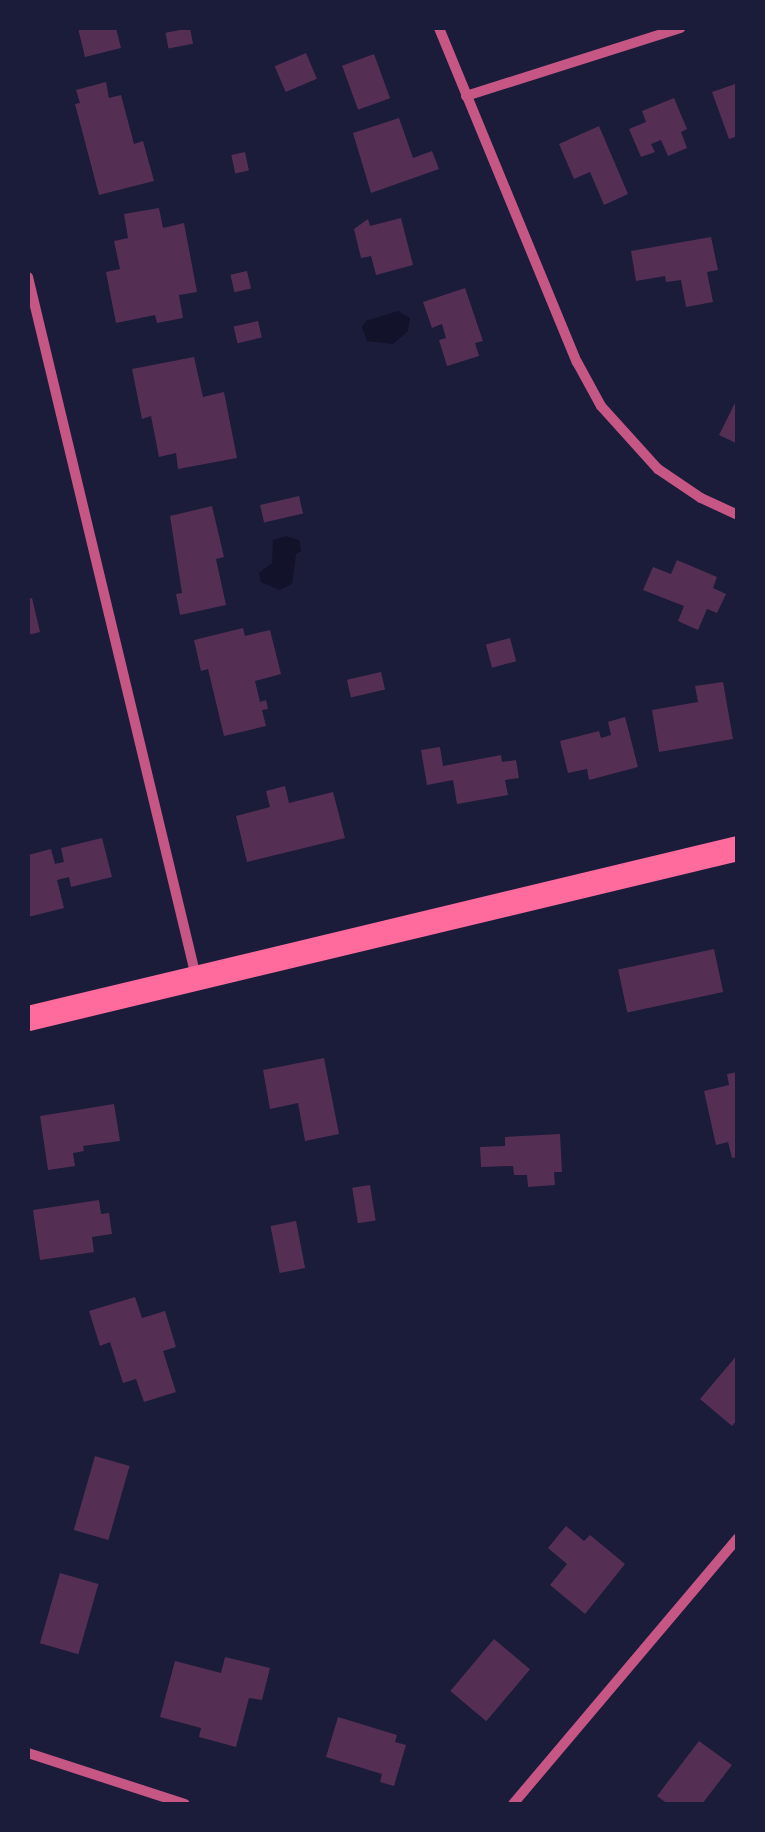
<!DOCTYPE html>
<html>
<head>
<meta charset="utf-8">
<style>
  body { margin:0 }
  #map { position:relative; width:765px; height:1832px; overflow:hidden; background:#1b1b3a; font-family:"Work Sans",sans-serif }
  div>[style] { position:absolute }
  .water>* { inset:0; background:#12122b }
  .building>* { inset:0; background:#542f53; transform-origin:0 0 }
  .minor>* { height:10px; margin:-5px; padding:0 5px; transform-origin:5px; border-radius:5px; background:#c65784 }
  .primary>* { height:25px; margin:-12.5px; padding:0 12.5px; transform-origin:12.5px; border-radius:12.5px; background:#ff6b9d }
  span { translate:-50% -50%; white-space:nowrap; text-align:center; line-height:1.15; -webkit-text-stroke:8px #1b1b3a; paint-order:stroke }
  .frame { position:absolute; inset:0; border:30px solid #1b1b3a; pointer-events:none }
</style>
</head>
<body>
<div id="map">
  <div class="water">
    <i style="clip-path:polygon(398px 311px,410px 318px,408px 331px,393px 344px,367px 341px,362px 327px,366px 321px)"></i>
    <i style="clip-path:polygon(286px 536px,299px 540px,301px 551px,296px 554px,292px 584px,279px 590px,261px 582px,259px 573px,272px 563px,273px 540px)"></i>
  </div>
  <div class="building">
    <i style="clip-path:polygon(78px 28px,116px 28px,121px 48px,85px 57px)"></i>
    <i style="left:190px;top:28px;width:16px;height:25px;rotate:79deg"></i>
    <i style="left:306px;top:53px;width:28px;height:34px;rotate:67deg"></i>
    <i style="left:374px;top:54px;width:47px;height:34px;rotate:70deg"></i>
    <i style="clip-path:polygon(106px 82px,109px 98px,121px 95px,134px 144px,143px 141px,154px 181px,99px 195px,75px 104px,80px 103px,76px 90px)"></i>
    <i style="clip-path:polygon(738px 83px,738px 136px,729px 139px,712px 92px)"></i>
    <i style="clip-path:polygon(674px 98px,687px 129px,681px 132px,687px 148px,668px 156px,661px 140px,651px 144px,655px 152px,641px 157px,629px 129px,646px 122px,642px 111px)"></i>
    <i style="clip-path:polygon(399px 118px,413px 158px,432px 151px,439px 169px,371px 193px,353px 133px)"></i>
    <i style="clip-path:polygon(599px 126px,628px 194px,604px 205px,590px 172px,574px 179px,559px 144px)"></i>
    <i style="left:245px;top:152px;width:19px;height:14px;rotate:78deg"></i>
    <i style="clip-path:polygon(159px 208px,163px 228px,184px 223px,197px 292px,179px 295px,183px 318px,157px 323px,155px 315px,116px 323px,106px 272px,120px 269px,114px 241px,128px 238px,124px 214px)"></i>
    <i style="clip-path:polygon(401px 218px,413px 265px,376px 275px,371px 256px,361px 258px,354px 229px,368px 219px,370px 226px)"></i>
    <i style="clip-path:polygon(711px 237px,718px 270px,707px 272px,713px 302px,686px 307px,681px 280px,666px 282px,665px 276px,636px 281px,631px 251px)"></i>
    <i style="left:247px;top:271px;width:18px;height:17px;rotate:77deg"></i>
    <i style="clip-path:polygon(465px 288px,483px 341px,475px 343px,479px 356px,447px 366px,439px 340px,446px 338px,442px 324px,432px 328px,423px 302px)"></i>
    <i style="left:258px;top:321px;width:17px;height:25px;rotate:77deg"></i>
    <i style="clip-path:polygon(194px 357px,203px 397px,224px 392px,237px 458px,178px 469px,176px 453px,159px 457px,151px 416px,142px 419px,132px 369px)"></i>
    <i style="clip-path:polygon(738px 397px,738px 444px,719px 435px)"></i>
    <i style="left:299px;top:496px;width:18px;height:40px;rotate:77deg"></i>
    <i style="clip-path:polygon(212px 506px,224px 557px,216px 559px,226px 605px,180px 615px,176px 594px,182px 593px,170px 516px)"></i>
    <i style="clip-path:polygon(677px 560px,717px 577px,713px 588px,726px 594px,717px 613px,707px 609px,698px 630px,678px 621px,684px 606px,643px 590px,653px 567px,671px 574px)"></i>
    <i style="clip-path:polygon(32px 598px,40px 632px,28px 635px,28px 599px)"></i>
    <i style="clip-path:polygon(243px 628px,245px 636px,270px 630px,281px 674px,255px 681px,260px 702px,266px 700px,268px 709px,262px 710px,266px 726px,224px 736px,208px 669px,201px 671px,194px 640px)"></i>
    <i style="left:510px;top:638px;width:24px;height:25px;rotate:75deg"></i>
    <i style="left:381px;top:672px;width:18px;height:35px;rotate:77deg"></i>
    <i style="clip-path:polygon(723px 682px,733px 739px,659px 752px,652px 710px,698px 702px,695px 686px)"></i>
    <i style="clip-path:polygon(625px 717px,638px 767px,589px 780px,587px 769px,568px 773px,560px 741px,599px 731px,601px 738px,611px 735px,608px 722px)"></i>
    <i style="clip-path:polygon(440px 747px,443px 766px,501px 755px,502px 762px,516px 760px,519px 778px,505px 780px,508px 795px,457px 804px,453px 780px,427px 785px,421px 750px)"></i>
    <i style="clip-path:polygon(285px 786px,289px 803px,333px 792px,345px 838px,247px 862px,236px 816px,270px 807px,266px 791px)"></i>
    <i style="clip-path:polygon(102px 838px,112px 877px,71px 887px,69px 877px,57px 880px,64px 908px,28px 917px,28px 855px,51px 849px,55px 864px,64px 862px,61px 848px)"></i>
    <i style="left:714px;top:949px;width:44px;height:98px;rotate:78deg"></i>
    <i style="clip-path:polygon(324px 1058px,339px 1134px,305px 1141px,298px 1103px,270px 1109px,263px 1070px)"></i>
    <i style="clip-path:polygon(738px 1072px,738px 1157px,732px 1158px,728px 1142px,716px 1145px,704px 1091px,729px 1085px,727px 1074px)"></i>
    <i style="clip-path:polygon(114px 1104px,120px 1141px,83px 1146px,84px 1151px,73px 1153px,75px 1166px,48px 1170px,40px 1116px)"></i>
    <i style="clip-path:polygon(560px 1134px,562px 1172px,554px 1172px,555px 1185px,528px 1187px,527px 1175px,514px 1175px,513px 1166px,481px 1167px,480px 1147px,505px 1146px,505px 1137px)"></i>
    <i style="left:370px;top:1185px;width:36px;height:18px;rotate:81deg"></i>
    <i style="clip-path:polygon(99px 1200px,101px 1214px,109px 1213px,112px 1234px,92px 1237px,94px 1252px,40px 1260px,33px 1210px)"></i>
    <i style="left:296px;top:1221px;width:48px;height:26px;rotate:79deg"></i>
    <i style="clip-path:polygon(135px 1297px,142px 1318px,165px 1311px,176px 1347px,163px 1351px,176px 1392px,144px 1402px,136px 1379px,123px 1383px,110px 1342px,100px 1346px,89px 1311px)"></i>
    <i style="clip-path:polygon(738px 1354px,738px 1419px,732px 1426px,700px 1399px)"></i>
    <i style="left:95px;top:1456px;width:36px;height:77px;rotate:16deg"></i>
    <i style="clip-path:polygon(566px 1526px,584px 1541px,590px 1535px,625px 1564px,585px 1614px,550px 1585px,567px 1564px,548px 1548px)"></i>
    <i style="left:60px;top:1573px;width:40px;height:73px;rotate:16deg"></i>
    <i style="left:494px;top:1639px;width:47px;height:68px;rotate:40deg"></i>
    <i style="clip-path:polygon(225px 1657px,270px 1668px,262px 1700px,249px 1698px,236px 1747px,199px 1737px,201px 1728px,160px 1717px,175px 1661px,221px 1673px)"></i>
    <i style="clip-path:polygon(338px 1717px,397px 1735px,395px 1742px,406px 1745px,394px 1786px,380px 1782px,382px 1774px,326px 1757px)"></i>
    <i style="clip-path:polygon(699px 1741px,732px 1765px,702px 1804px,668px 1804px,657px 1796px)"></i>
  </div>
  <div class="minor">
    <i style="left:439px;top:28px;width:361px;rotate:67.6deg"></i>
    <i style="left:577px;top:362px;width:50px;rotate:61.4deg"></i>
    <i style="left:601px;top:406px;width:85px;rotate:47.9deg"></i>
    <i style="left:658px;top:469px;width:52px;rotate:34deg"></i>
    <i style="left:701px;top:498px;width:41px;rotate:24.7deg"></i>
    <i style="left:466px;top:96px;width:225px;rotate:-17.6deg"></i>
    <i style="left:28px;top:277px;width:720px;rotate:76.5deg"></i>
    <i style="left:28px;top:1753px;width:165px;rotate:18deg"></i>
    <i style="left:513px;top:1804px;width:348px;rotate:-49.8deg"></i>
  </div>
  <div class="primary">
    <i style="left:28px;top:1018px;width:730px;rotate:-13.47deg"></i>
  </div>
  <div class="frame"></div>
</div>
</body>
</html>
